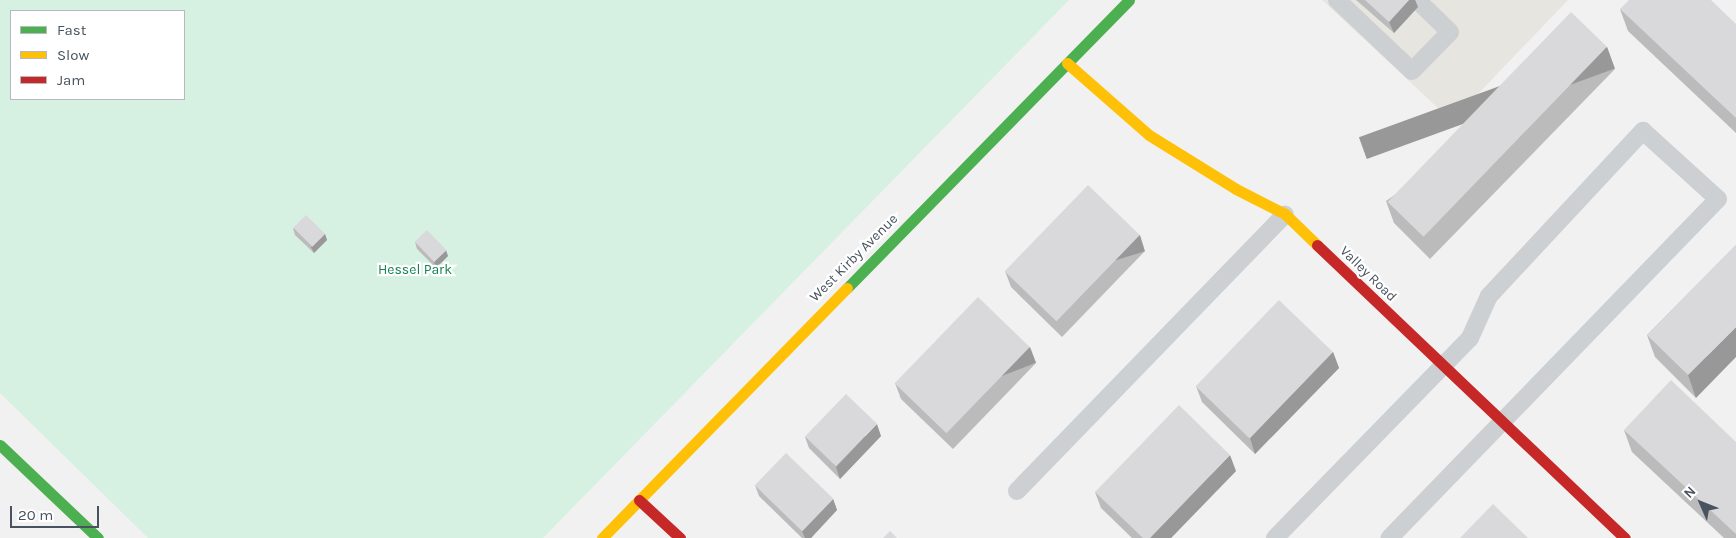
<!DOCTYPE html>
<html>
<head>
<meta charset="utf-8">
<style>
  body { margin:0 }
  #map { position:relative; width:1736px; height:538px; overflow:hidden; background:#f2f1f1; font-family:Karla,sans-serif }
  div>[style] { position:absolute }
  .commercial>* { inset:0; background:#e6e5e0 }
  .green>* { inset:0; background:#d6f1e1 }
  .lane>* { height:18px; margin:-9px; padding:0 9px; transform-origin:9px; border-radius:9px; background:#cdd0d2 }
  .fast>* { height:11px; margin:-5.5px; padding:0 5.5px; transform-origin:5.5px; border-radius:5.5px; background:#4caf50 }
  .slow>* { height:11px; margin:-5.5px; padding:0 5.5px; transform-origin:5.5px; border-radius:5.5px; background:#ffc107 }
  .jam>* { height:11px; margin:-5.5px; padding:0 5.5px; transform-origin:5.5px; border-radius:5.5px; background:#c62828 }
  .wall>* { inset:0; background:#bbbbbc }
  .shaded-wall>* { inset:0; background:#989899; transform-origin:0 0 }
  .building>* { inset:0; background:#d9d9db; transform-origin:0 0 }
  span { translate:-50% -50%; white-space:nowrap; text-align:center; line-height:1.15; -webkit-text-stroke:4.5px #fff; paint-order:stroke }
  .street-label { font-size:14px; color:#48535f }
  .park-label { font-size:14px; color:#158351 }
  .legend { position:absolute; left:10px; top:10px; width:175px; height:90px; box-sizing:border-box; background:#fff; border:1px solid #b6babf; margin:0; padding:6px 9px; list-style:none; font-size:15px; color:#48535f }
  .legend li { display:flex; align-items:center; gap:10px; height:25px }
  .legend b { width:25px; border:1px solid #b6babf }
  .north { position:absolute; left:1676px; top:478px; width:50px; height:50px; -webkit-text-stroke:4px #fff; paint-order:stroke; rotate:314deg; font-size:14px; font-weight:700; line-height:20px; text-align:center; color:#48535f }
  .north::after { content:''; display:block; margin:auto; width:18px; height:22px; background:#48535f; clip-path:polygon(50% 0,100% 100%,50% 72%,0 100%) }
  .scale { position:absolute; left:10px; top:506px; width:89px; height:22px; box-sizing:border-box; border:2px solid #48535f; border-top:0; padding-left:6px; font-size:15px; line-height:18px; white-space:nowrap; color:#48535f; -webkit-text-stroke:4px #fff; paint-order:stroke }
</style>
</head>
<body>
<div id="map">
  <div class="commercial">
    <i style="clip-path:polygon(1322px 0,1568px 0,1452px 121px)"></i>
  </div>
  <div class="green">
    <i style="clip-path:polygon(evenodd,0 0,1069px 0,543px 538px,148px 538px,0 393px,0 0,11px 11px,184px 11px,184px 99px,11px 99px,11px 11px)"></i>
  </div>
  <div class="lane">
    <i style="left:1337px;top:0;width:103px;rotate:43.4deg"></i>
    <i style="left:1412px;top:71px;width:54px;rotate:-45.7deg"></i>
    <i style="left:1450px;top:32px;width:46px;rotate:-135.9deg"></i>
    <i style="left:1017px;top:491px;width:385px;rotate:-45.9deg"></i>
    <i style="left:1275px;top:538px;width:279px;rotate:-45.7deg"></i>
    <i style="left:1470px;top:338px;width:46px;rotate:-65.7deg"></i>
    <i style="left:1489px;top:296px;width:226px;rotate:-47deg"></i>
    <i style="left:1643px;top:131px;width:101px;rotate:42.2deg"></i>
    <i style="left:1718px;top:199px;width:472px;rotate:134.1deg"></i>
  </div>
  <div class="fast">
    <i style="left:847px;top:288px;width:403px;rotate:-45.6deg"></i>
    <i style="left:0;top:445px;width:135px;rotate:43.5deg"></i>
  </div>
  <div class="slow">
    <i style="left:1067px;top:63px;width:109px;rotate:41.3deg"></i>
    <i style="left:1149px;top:135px;width:102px;rotate:31.8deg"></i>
    <i style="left:1236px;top:189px;width:55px;rotate:27deg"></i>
    <i style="left:1285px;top:214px;width:45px;rotate:44.1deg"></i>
    <i style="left:602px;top:538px;width:350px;rotate:-45.6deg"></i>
  </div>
  <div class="jam">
    <i style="left:1317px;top:245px;width:425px;rotate:43.6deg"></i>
    <i style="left:639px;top:500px;width:56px;rotate:42.8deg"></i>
  </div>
  <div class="wall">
    <i style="clip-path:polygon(1356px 0,1415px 0,1418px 7px,1394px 33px)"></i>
    <i style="clip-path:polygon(1620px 9px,1736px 24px,1736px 133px,1628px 31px)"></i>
    <i style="clip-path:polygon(1607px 47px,1615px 69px,1430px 259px,1394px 223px,1386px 201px)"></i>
    <i style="clip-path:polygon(293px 228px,325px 234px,327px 240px,314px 253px,295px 235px)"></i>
    <i style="clip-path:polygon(415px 242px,448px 256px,436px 268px,417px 249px)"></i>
    <i style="clip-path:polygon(1736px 245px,1696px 398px,1655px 357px,1647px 335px)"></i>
    <i style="clip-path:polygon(1145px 251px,1062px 337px,1011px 287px,1005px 271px)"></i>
    <i style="clip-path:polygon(1333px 352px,1339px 368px,1255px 454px,1202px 402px,1196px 386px)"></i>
    <i style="clip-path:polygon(1036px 363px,953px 449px,901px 399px,895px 383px)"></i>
    <i style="clip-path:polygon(1624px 430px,1736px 442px,1736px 538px,1724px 538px,1632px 452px)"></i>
    <i style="clip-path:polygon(881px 436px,840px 479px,809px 448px,805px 437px)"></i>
    <i style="clip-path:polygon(1236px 471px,1171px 538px,1132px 538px,1101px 508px,1095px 492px)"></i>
    <i style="clip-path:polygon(755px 485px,833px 499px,837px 510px,811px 538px,802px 538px,759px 496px)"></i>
  </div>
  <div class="shaded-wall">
    <i style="clip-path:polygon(1409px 0,1415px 0,1418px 7px,1394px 33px,1389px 22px)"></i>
    <i style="left:1607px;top:47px;width:23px;height:264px;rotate:70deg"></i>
    <i style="clip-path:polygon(325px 234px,327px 240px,314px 253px,311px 247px)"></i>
    <i style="left:1140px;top:235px;width:17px;height:120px;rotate:73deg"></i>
    <i style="clip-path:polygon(446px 250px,448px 256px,436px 268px,434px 262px)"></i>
    <i style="clip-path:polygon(1736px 327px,1736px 357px,1696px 398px,1688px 375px)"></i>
    <i style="left:1030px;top:347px;width:17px;height:120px;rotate:69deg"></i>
    <i style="clip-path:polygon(1333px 352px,1339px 368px,1255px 454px,1250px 438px)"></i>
    <i style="clip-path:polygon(877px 424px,881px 436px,840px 479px,836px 467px)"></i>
    <i style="clip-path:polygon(1230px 455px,1236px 471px,1171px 538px,1150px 538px)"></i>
    <i style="clip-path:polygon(833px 499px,837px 510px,811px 538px,805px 538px,802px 531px)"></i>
  </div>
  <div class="building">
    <i style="clip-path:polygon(1365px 0,1409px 0,1389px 22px)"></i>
    <i style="clip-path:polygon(1629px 0,1711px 0,1736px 24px,1736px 118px,1620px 9px)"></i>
    <i style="left:1571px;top:12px;width:50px;height:264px;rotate:44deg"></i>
    <i style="left:1088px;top:185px;width:72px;height:120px;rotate:44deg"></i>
    <i style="left:306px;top:215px;width:27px;height:18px;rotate:45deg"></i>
    <i style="left:427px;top:230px;width:28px;height:17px;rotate:46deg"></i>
    <i style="clip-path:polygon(1736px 245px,1736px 327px,1688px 375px,1647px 335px)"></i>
    <i style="left:978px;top:297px;width:72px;height:120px;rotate:44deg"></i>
    <i style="left:1279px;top:300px;width:75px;height:120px;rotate:44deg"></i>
    <i style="clip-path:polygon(1671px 380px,1736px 442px,1736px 534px,1624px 430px)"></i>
    <i style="left:846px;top:394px;width:43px;height:59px;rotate:44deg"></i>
    <i style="clip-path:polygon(1179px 405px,1230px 455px,1150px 538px,1143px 538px,1095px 492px)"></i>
    <i style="left:786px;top:453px;width:66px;height:45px;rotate:44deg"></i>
    <i style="clip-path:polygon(1493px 504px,1528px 538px,1460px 538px)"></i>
    <i style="clip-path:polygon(890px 531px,897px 538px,883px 538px)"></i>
  </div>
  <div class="street-label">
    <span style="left:854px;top:258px;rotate:-45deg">West Kirby Avenue</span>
    <span style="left:1368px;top:274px;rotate:44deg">Valley Road</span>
  </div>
  <div class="park-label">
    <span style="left:415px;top:270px">Hessel Park</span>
  </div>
  <ul class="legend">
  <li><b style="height:6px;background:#4caf50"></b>Fast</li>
  <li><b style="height:6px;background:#ffc107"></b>Slow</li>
  <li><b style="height:6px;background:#c62828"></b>Jam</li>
  </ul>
  <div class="north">N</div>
  <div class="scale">20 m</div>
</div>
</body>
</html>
